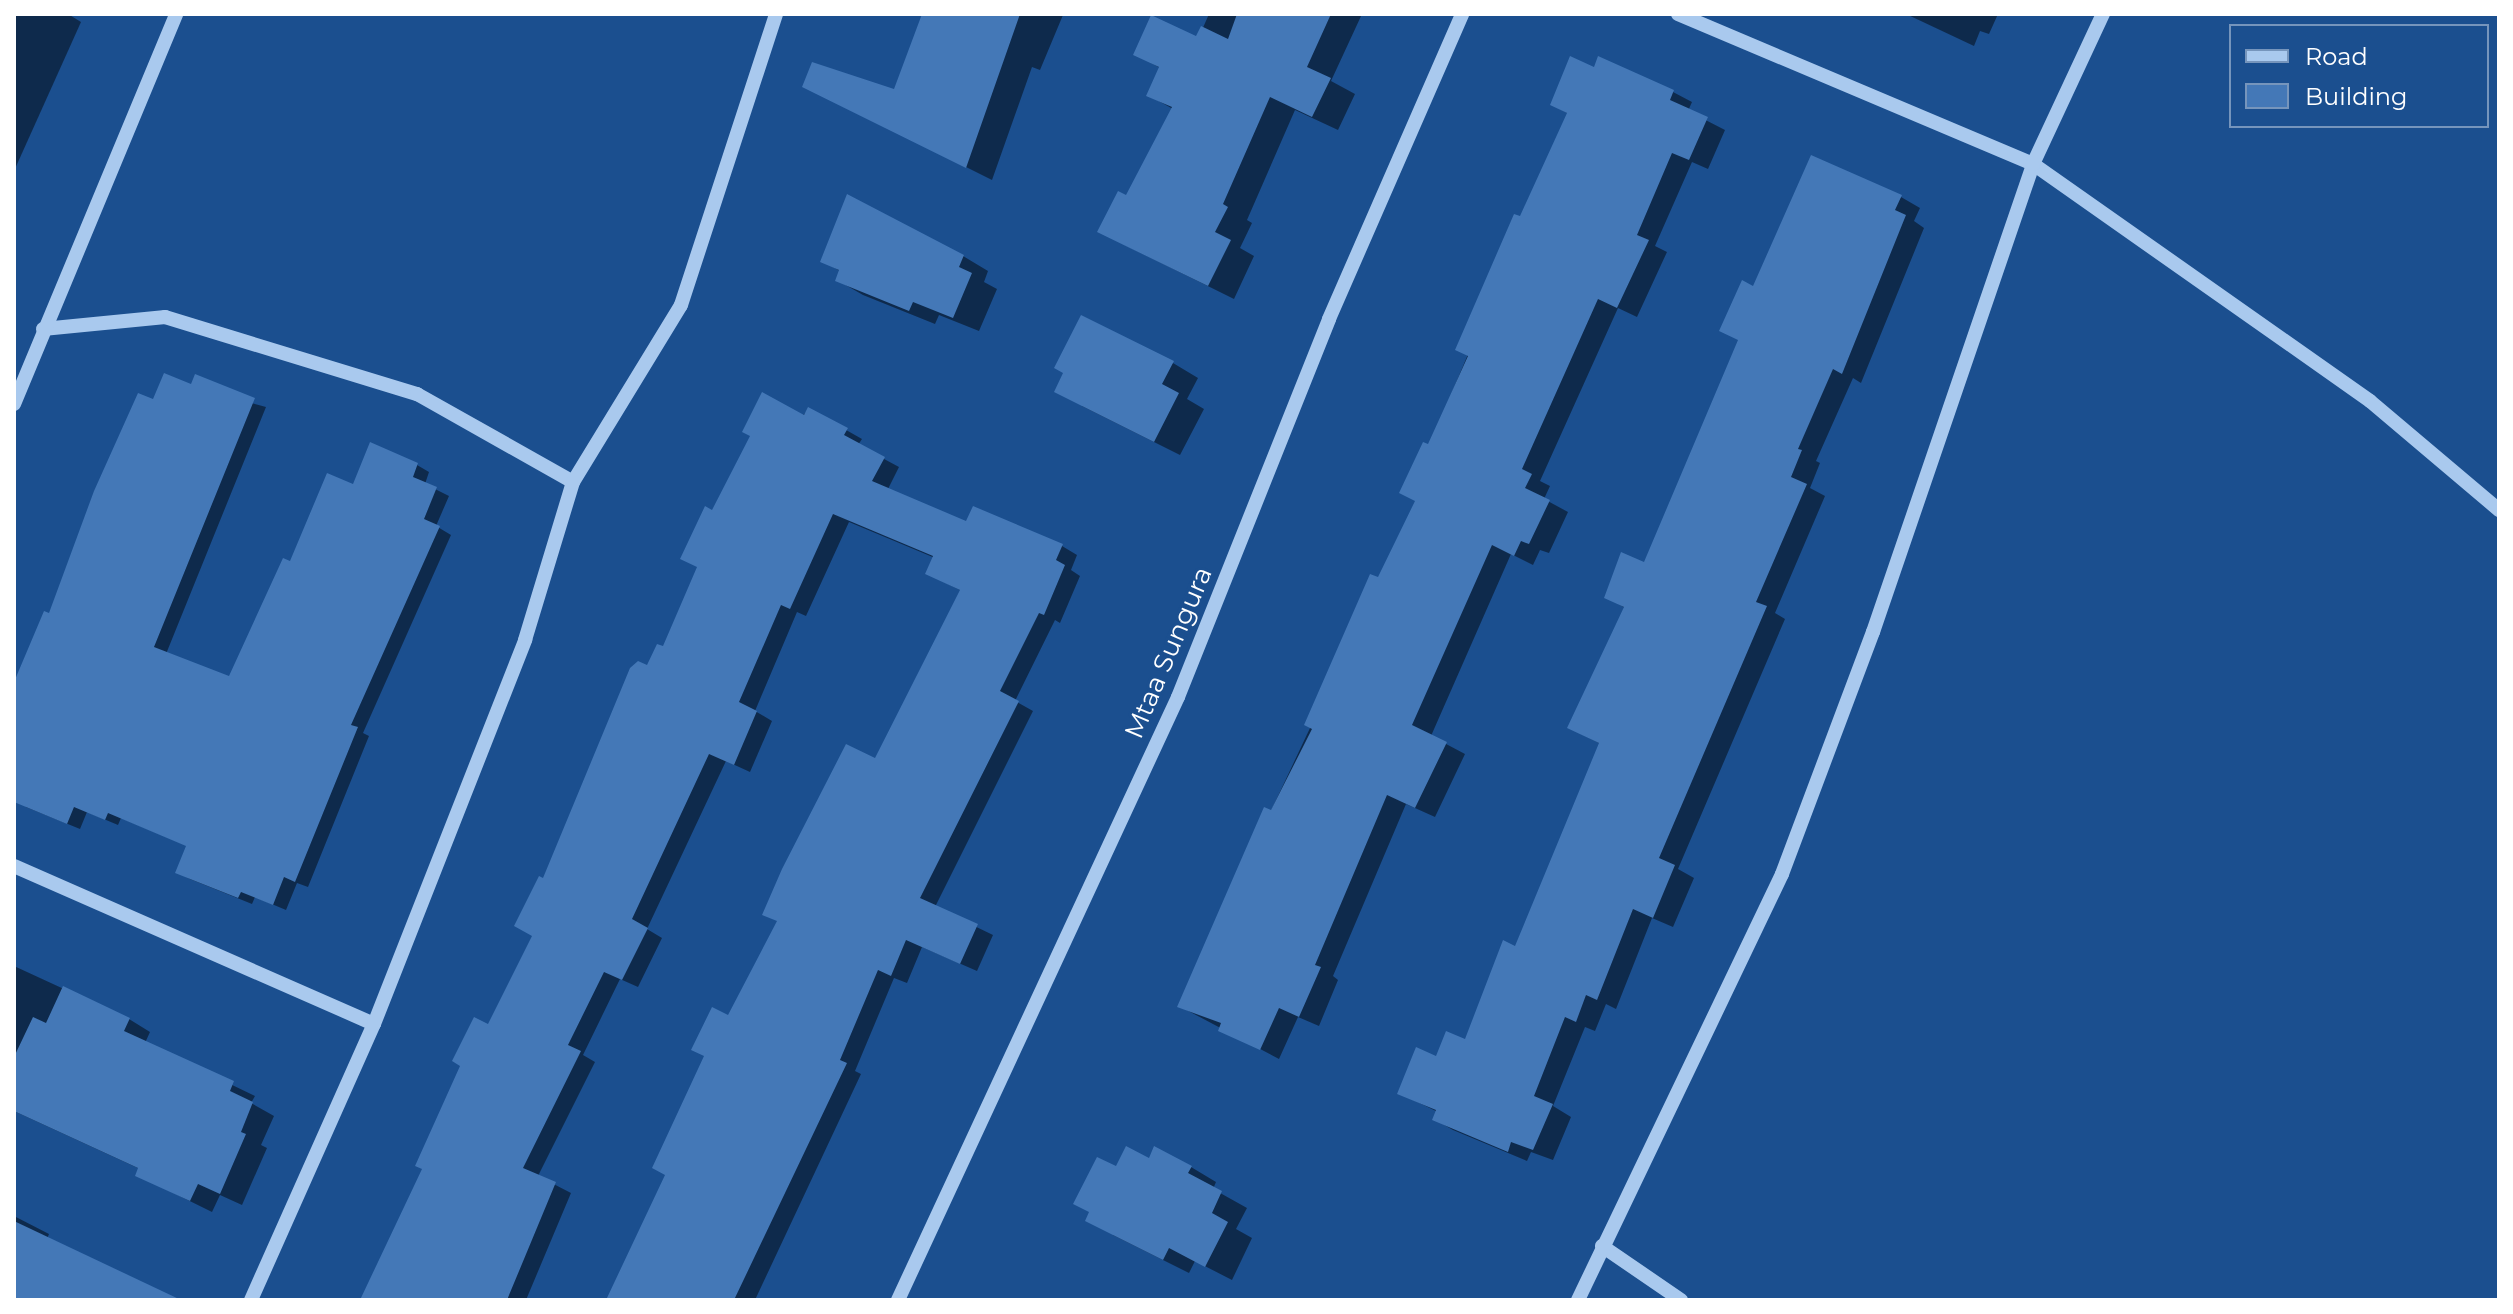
<!DOCTYPE html>
<html>
<head>
<meta charset="utf-8">
<style>
  body { margin:0 }
  #map { position:relative; width:2513px; height:1314px; overflow:hidden; background:#1b4f8f; font-family:Montserrat,sans-serif }
  div>[style] { position:absolute }
  .shadow>* { inset:0; background:#0007 }
  .building>* { inset:0; background:#4478b7 }
  .minor>* { height:14px; margin:-7px; padding:0 7px; transform-origin:7px; border-radius:7px; background:#a9c9ee }
  span { translate:-50% -50%; white-space:nowrap; text-align:center; line-height:1.15; -webkit-text-stroke:6px #1b4f8f; paint-order:stroke }
  .street-label { font-size:26px; color:#fff }
  .frame { position:absolute; inset:0; border:16px solid #fff; pointer-events:none }
  .legend { position:absolute; left:2229px; top:24px; width:260px; height:104px; box-sizing:border-box; background:#1b4f8f; border:2px solid #7695bc; margin:0; padding:10px 14px; list-style:none; font-size:24px; color:#fff }
  .legend li { display:flex; align-items:center; gap:16px; height:40px }
  .legend b { width:40px; border:2px solid #7695bc }
</style>
</head>
<body>
<div id="map">
  <div class="shadow">
    <i style="clip-path:polygon(14px 14px,68px 14px,81px 22px,14px 171px)"></i>
    <i style="clip-path:polygon(926px 14px,1063px 15px,1040px 70px,1032px 67px,992px 180px,804px 86px,895px 91px)"></i>
    <i style="clip-path:polygon(1209px 14px,1362px 14px,1331px 81px,1355px 94px,1338px 130px,1295px 110px,1247px 220px,1252px 223px,1240px 248px,1254px 256px,1234px 299px,1125px 245px,1173px 109px,1148px 95px,1160px 68px,1136px 54px,1198px 39px)"></i>
    <i style="clip-path:polygon(1906px 14px,1998px 14px,1989px 34px,1980px 31px,1974px 46px)"></i>
    <i style="clip-path:polygon(1595px 70px,1673px 92px,1692px 102px,1688px 111px,1725px 130px,1708px 169px,1692px 162px,1655px 246px,1667px 252px,1637px 317px,1618px 308px,1540px 481px,1550px 486px,1544px 499px,1568px 512px,1549px 553px,1540px 550px,1533px 565px,1511px 554px,1431px 736px,1465px 754px,1435px 817px,1406px 804px,1333px 976px,1338px 980px,1319px 1026px,1298px 1017px,1279px 1059px,1179px 1006px,1417px 501px,1429px 447px,1569px 114px,1552px 105px)"></i>
    <i style="clip-path:polygon(1901px 197px,1920px 208px,1914px 221px,1924px 228px,1861px 383px,1853px 378px,1816px 461px,1820px 463px,1810px 488px,1825px 496px,1775px 613px,1785px 619px,1678px 869px,1694px 878px,1673px 927px,1652px 918px,1616px 1009px,1606px 1004px,1595px 1031px,1585px 1027px,1553px 1106px,1571px 1117px,1553px 1160px,1531px 1152px,1527px 1161px,1453px 1130px,1434px 1119px,1438px 1112px,1399px 1093px,1437px 1058px,1466px 1042px,1516px 949px,1601px 744px,1570px 728px,1625px 608px,1607px 597px,1645px 564px,1740px 341px,1754px 288px)"></i>
    <i style="clip-path:polygon(963px 256px,988px 271px,984px 282px,997px 289px,979px 331px,939px 315px,935px 324px,863px 295px,837px 280px,840px 271px,823px 261px)"></i>
    <i style="clip-path:polygon(1173px 363px,1198px 378px,1187px 399px,1204px 409px,1180px 455px,1082px 406px)"></i>
    <i style="clip-path:polygon(192px 387px,266px 407px,166px 654px,230px 678px,291px 564px,354px 487px,417px 465px,429px 472px,425px 484px,449px 496px,436px 526px,451px 535px,363px 733px,369px 736px,308px 887px,297px 883px,286px 910px,255px 897px,252px 904px,190px 879px,177px 872px,188px 846px,121px 818px,118px 825px,87px 812px,80px 829px,26px 807px,14px 782px,14px 688px,154px 402px)"></i>
    <i style="clip-path:polygon(809px 409px,862px 439px,858px 445px,899px 467px,888px 489px,967px 523px,1062px 546px,1077px 555px,1071px 570px,1080px 576px,1060px 623px,1055px 620px,1015px 701px,1033px 711px,935px 907px,993px 935px,977px 971px,922px 947px,907px 983px,894px 978px,855px 1071px,861px 1074px,755px 1300px,629px 1300px,667px 1175px,729px 1018px,876px 760px,962px 591px,928px 574px,935px 558px,849px 522px,806px 616px,797px 612px,755px 711px,772px 721px,750px 772px,726px 761px,647px 929px,662px 938px,638px 987px,620px 979px,583px 1055px,595px 1062px,538px 1176px,571px 1193px,526px 1300px,381px 1300px,489px 1026px,534px 936px,544px 881px,648px 667px,664px 649px,699px 568px,713px 512px)"></i>
    <i style="clip-path:polygon(14px 966px,129px 1019px,150px 1032px,145px 1043px,255px 1096px,251px 1103px,274px 1116px,261px 1145px,267px 1148px,242px 1205px,220px 1195px,212px 1212px,137px 1175px,140px 1169px,14px 1111px)"></i>
    <i style="clip-path:polygon(1150px 1160px,1191px 1167px,1216px 1182px,1213px 1189px,1247px 1208px,1236px 1229px,1252px 1238px,1232px 1280px,1195px 1261px,1189px 1273px,1113px 1235px,1117px 1169px)"></i>
    <i style="clip-path:polygon(14px 1216px,49px 1234px,47px 1239px,151px 1300px,14px 1300px)"></i>
  </div>
  <div class="building">
    <i style="clip-path:polygon(922px 14px,1020px 14px,966px 168px,802px 87px,812px 62px,894px 89px)"></i>
    <i style="clip-path:polygon(1237px 14px,1331px 14px,1307px 67px,1331px 78px,1312px 117px,1270px 97px,1223px 204px,1228px 207px,1215px 232px,1231px 240px,1208px 286px,1097px 232px,1118px 191px,1126px 195px,1172px 107px,1146px 96px,1159px 67px,1133px 55px,1151px 15px,1196px 36px,1201px 26px,1228px 39px)"></i>
    <i style="clip-path:polygon(1570px 56px,1594px 67px,1598px 56px,1674px 90px,1670px 100px,1708px 117px,1689px 160px,1672px 153px,1637px 235px,1649px 240px,1617px 308px,1598px 299px,1522px 469px,1532px 474px,1525px 488px,1550px 500px,1529px 544px,1521px 541px,1514px 556px,1492px 545px,1412px 725px,1447px 742px,1415px 808px,1387px 795px,1315px 965px,1321px 967px,1299px 1017px,1279px 1008px,1260px 1050px,1218px 1031px,1221px 1023px,1177px 1007px,1264px 807px,1271px 810px,1312px 729px,1304px 725px,1370px 574px,1378px 577px,1415px 501px,1399px 493px,1423px 442px,1428px 444px,1468px 356px,1455px 350px,1514px 214px,1520px 216px,1567px 113px,1550px 105px)"></i>
    <i style="clip-path:polygon(1811px 155px,1902px 195px,1895px 210px,1906px 215px,1842px 374px,1833px 369px,1798px 449px,1802px 450px,1791px 477px,1807px 484px,1756px 602px,1767px 606px,1659px 858px,1675px 865px,1653px 918px,1633px 909px,1597px 1000px,1586px 995px,1576px 1022px,1565px 1017px,1534px 1096px,1553px 1104px,1533px 1150px,1511px 1142px,1508px 1152px,1432px 1120px,1436px 1110px,1397px 1094px,1416px 1047px,1436px 1056px,1446px 1031px,1465px 1039px,1503px 940px,1515px 946px,1599px 743px,1567px 728px,1624px 607px,1604px 598px,1621px 552px,1644px 562px,1738px 340px,1719px 331px,1742px 280px,1753px 286px)"></i>
    <i style="clip-path:polygon(847px 194px,964px 255px,959px 267px,972px 273px,953px 318px,913px 302px,909px 311px,835px 281px,839px 270px,820px 262px)"></i>
    <i style="clip-path:polygon(1081px 315px,1174px 361px,1162px 384px,1179px 393px,1154px 442px,1054px 392px,1063px 373px,1054px 368px)"></i>
    <i style="clip-path:polygon(164px 373px,191px 384px,195px 374px,255px 398px,154px 647px,229px 676px,283px 558px,290px 561px,327px 473px,353px 484px,370px 442px,418px 463px,413px 477px,437px 487px,424px 519px,440px 526px,351px 725px,358px 727px,295px 882px,284px 877px,273px 905px,241px 892px,238px 898px,175px 873px,186px 846px,108px 813px,105px 820px,74px 807px,67px 824px,14px 802px,14px 682px,44px 611px,49px 613px,94px 491px,138px 393px,153px 399px)"></i>
    <i style="clip-path:polygon(762px 392px,804px 415px,808px 407px,848px 428px,844px 435px,885px 457px,872px 481px,966px 521px,973px 506px,1063px 544px,1056px 560px,1065px 565px,1044px 615px,1039px 613px,1000px 691px,1019px 701px,920px 898px,978px 924px,960px 964px,906px 940px,891px 976px,878px 970px,840px 1060px,847px 1063px,734px 1300px,606px 1300px,665px 1175px,652px 1168px,704px 1056px,691px 1050px,712px 1007px,728px 1015px,777px 921px,762px 915px,782px 869px,846px 744px,875px 758px,960px 590px,925px 574px,933px 556px,833px 514px,790px 609px,781px 605px,739px 702px,757px 711px,734px 765px,709px 754px,632px 919px,648px 928px,622px 980px,604px 972px,568px 1045px,581px 1051px,523px 1168px,556px 1182px,507px 1300px,360px 1300px,422px 1169px,415px 1166px,460px 1066px,452px 1061px,474px 1017px,488px 1024px,532px 936px,514px 926px,539px 876px,543px 878px,630px 668px,638px 661px,647px 665px,657px 644px,663px 646px,697px 567px,680px 559px,705px 506px,712px 510px,750px 436px,742px 432px)"></i>
    <i style="clip-path:polygon(63px 986px,130px 1018px,124px 1031px,234px 1081px,230px 1091px,253px 1102px,241px 1132px,246px 1134px,220px 1194px,198px 1184px,190px 1201px,135px 1176px,138px 1168px,14px 1111px,14px 1057px,33px 1017px,46px 1023px)"></i>
    <i style="clip-path:polygon(1126px 1146px,1149px 1158px,1154px 1146px,1192px 1166px,1188px 1173px,1222px 1191px,1212px 1213px,1228px 1222px,1205px 1267px,1169px 1248px,1163px 1260px,1085px 1221px,1089px 1212px,1073px 1204px,1097px 1157px,1116px 1166px)"></i>
    <i style="clip-path:polygon(14px 1221px,181px 1300px,14px 1300px)"></i>
  </div>
  <div class="minor">
    <i style="left:1678px;top:14px;width:385px;rotate:22.9deg"></i>
    <i style="left:2033px;top:164px;width:412px;rotate:35.1deg"></i>
    <i style="left:2370px;top:401px;width:169px;rotate:40.2deg"></i>
    <i style="left:43px;top:329px;width:123px;rotate:-5.6deg"></i>
    <i style="left:165px;top:317px;width:264px;rotate:17deg"></i>
    <i style="left:417px;top:394px;width:179px;rotate:29.4deg"></i>
    <i style="left:14px;top:404px;width:422px;rotate:-67.4deg"></i>
    <i style="left:14px;top:866px;width:393px;rotate:23.7deg"></i>
    <i style="left:1602px;top:1246px;width:96px;rotate:34.4deg"></i>
    <i style="left:251px;top:1300px;width:302px;rotate:-66deg"></i>
    <i style="left:374px;top:1024px;width:413px;rotate:-68.5deg"></i>
    <i style="left:525px;top:640px;width:165px;rotate:-73.1deg"></i>
    <i style="left:573px;top:482px;width:207px;rotate:-58.6deg"></i>
    <i style="left:681px;top:305px;width:306px;rotate:-71.9deg"></i>
    <i style="left:898px;top:1300px;width:665px;rotate:-65.09deg"></i>
    <i style="left:1178px;top:697px;width:407px;rotate:-68.2deg"></i>
    <i style="left:1329px;top:319px;width:333px;rotate:-66.4deg"></i>
    <i style="left:1578px;top:1300px;width:472px;rotate:-64.4deg"></i>
    <i style="left:1782px;top:874px;width:259px;rotate:-69.4deg"></i>
    <i style="left:1873px;top:632px;width:495px;rotate:-71.1deg"></i>
    <i style="left:2033px;top:164px;width:166px;rotate:-65deg"></i>
  </div>
  <div class="street-label">
    <span style="left:1169px;top:653px;rotate:-67deg">Mtaa Sungura</span>
  </div>
  <div class="frame"></div>
  <ul class="legend">
  <li><b style="height:10px;background:#a9c9ee"></b>Road</li>
  <li><b style="height:22px;background:#4478b7"></b>Building</li>
  </ul>
</div>
</body>
</html>
